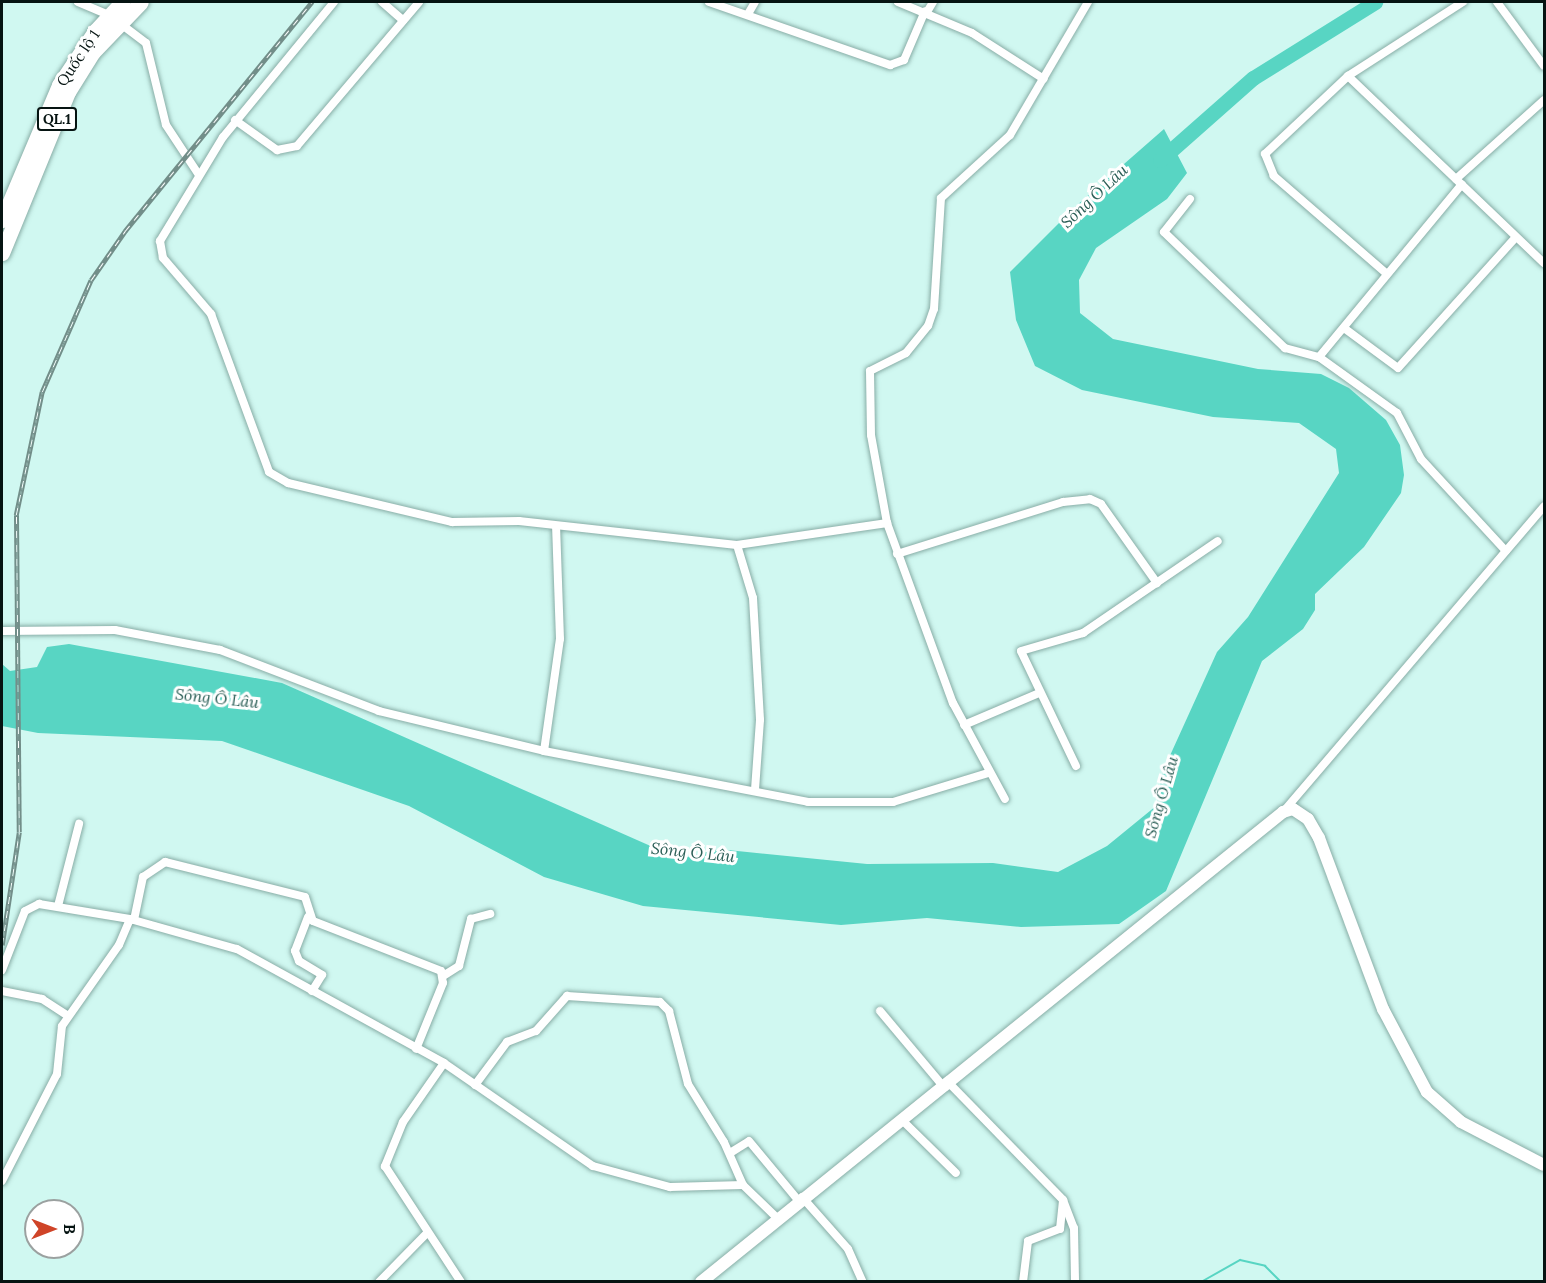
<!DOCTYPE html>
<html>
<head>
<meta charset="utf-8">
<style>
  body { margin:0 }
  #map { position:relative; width:1546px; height:1283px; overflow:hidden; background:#d0f8f1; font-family:Lora,serif }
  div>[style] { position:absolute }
  .water>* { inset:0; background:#58d5c3 }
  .stream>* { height:2px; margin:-1px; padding:0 1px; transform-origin:1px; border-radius:1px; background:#58d5c3 }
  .river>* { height:15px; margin:-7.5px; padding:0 7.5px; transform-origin:7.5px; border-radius:7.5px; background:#58d5c3 }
  .roads { filter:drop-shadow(0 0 2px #88ada6) drop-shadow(0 0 2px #88ada6) }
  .street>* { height:8px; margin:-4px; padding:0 4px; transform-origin:4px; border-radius:4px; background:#fff }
  .secondary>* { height:12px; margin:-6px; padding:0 6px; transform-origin:6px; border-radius:6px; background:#fff }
  .highway>* { height:15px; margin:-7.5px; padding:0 7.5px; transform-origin:7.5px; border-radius:7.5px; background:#fff }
  .rail>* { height:4.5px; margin-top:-2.25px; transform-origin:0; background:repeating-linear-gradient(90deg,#fff 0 7px,#728e89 0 14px); box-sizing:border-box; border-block:2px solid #728e89 }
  span { translate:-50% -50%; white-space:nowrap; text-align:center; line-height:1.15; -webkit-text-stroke:6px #fff; paint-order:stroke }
  .shield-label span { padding:2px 4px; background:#fff; border:2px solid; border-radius:4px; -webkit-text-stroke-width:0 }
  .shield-label { font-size:14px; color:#061412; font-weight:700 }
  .street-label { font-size:15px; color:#061412 }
  .water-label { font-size:16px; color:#2a5e56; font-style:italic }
  .frame { position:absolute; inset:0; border:3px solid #061412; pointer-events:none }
  .north { position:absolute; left:24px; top:1199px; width:60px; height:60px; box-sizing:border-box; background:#fff; border:2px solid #9ba1a0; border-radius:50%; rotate:90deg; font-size:16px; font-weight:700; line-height:24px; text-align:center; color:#061412 }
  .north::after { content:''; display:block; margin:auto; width:21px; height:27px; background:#cf4428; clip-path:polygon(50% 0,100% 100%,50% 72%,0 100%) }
</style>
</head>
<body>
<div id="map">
  <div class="water">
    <i style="clip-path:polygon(1164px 129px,1187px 173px,1167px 199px,1096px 248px,1079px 280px,1080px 313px,1113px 339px,1258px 369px,1321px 374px,1349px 388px,1386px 420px,1400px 445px,1404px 475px,1401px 493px,1364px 547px,1315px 594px,1315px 610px,1303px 629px,1262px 661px,1166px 891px,1119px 924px,1021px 927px,927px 918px,841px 925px,643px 906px,544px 877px,409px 806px,222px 741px,38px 733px,2px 726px,2px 664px,10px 671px,37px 667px,47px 647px,69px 644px,282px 683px,680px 859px,718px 849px,867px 864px,993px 863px,1058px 872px,1107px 846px,1156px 806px,1163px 771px,1217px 652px,1248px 617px,1339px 473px,1336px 449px,1299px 423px,1213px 417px,1082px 390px,1035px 366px,1016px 320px,1010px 272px,1076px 206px)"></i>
  </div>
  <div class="stream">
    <i style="left:1201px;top:1282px;width:45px;rotate:-29.4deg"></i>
    <i style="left:1240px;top:1260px;width:26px;rotate:13deg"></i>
    <i style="left:1265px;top:1266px;width:23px;rotate:45deg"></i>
  </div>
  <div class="river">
    <i style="left:1160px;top:160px;width:124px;rotate:-41.4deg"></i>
    <i style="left:1253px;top:78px;width:144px;rotate:-31.9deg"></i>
  </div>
  <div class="roads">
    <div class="street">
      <i style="left:78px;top:2px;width:34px;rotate:23deg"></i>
      <i style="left:109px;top:15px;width:46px;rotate:37.1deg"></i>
      <i style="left:146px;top:43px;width:84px;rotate:76.3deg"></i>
      <i style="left:166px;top:125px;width:60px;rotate:56.6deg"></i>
      <i style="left:334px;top:2px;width:175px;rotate:129.4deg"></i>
      <i style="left:223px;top:137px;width:122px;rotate:121.2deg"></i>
      <i style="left:160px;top:241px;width:17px;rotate:80deg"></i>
      <i style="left:163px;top:258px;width:74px;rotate:49.4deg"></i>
      <i style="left:211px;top:314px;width:168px;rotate:69.8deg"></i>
      <i style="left:269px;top:472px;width:22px;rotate:30deg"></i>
      <i style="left:288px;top:483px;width:169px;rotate:13.4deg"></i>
      <i style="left:452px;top:522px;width:67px;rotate:-0.9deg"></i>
      <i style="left:519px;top:521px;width:219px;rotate:6.3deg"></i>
      <i style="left:737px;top:545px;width:152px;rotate:-8.3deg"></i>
      <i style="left:887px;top:523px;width:89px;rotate:-100.3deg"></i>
      <i style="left:871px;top:435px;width:64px;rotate:-90.9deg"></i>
      <i style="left:870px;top:371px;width:40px;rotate:-26.6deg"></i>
      <i style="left:906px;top:353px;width:35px;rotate:-51deg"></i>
      <i style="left:928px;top:326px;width:18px;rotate:-71deg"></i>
      <i style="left:934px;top:309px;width:111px;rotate:-86.4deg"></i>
      <i style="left:941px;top:198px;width:93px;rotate:-42.4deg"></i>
      <i style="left:1010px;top:135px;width:154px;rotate:-59.6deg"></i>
      <i style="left:382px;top:2px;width:28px;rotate:41deg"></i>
      <i style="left:709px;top:2px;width:192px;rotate:19.2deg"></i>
      <i style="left:890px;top:65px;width:15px;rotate:-20deg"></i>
      <i style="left:904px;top:60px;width:53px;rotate:-66.8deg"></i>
      <i style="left:898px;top:2px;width:80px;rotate:22.7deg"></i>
      <i style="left:972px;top:33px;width:85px;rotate:32.6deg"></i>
      <i style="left:1497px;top:2px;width:79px;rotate:53.7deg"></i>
      <i style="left:927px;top:12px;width:12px;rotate:-59deg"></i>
      <i style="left:748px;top:14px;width:14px;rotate:-60deg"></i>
      <i style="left:1348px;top:76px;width:271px;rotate:43.7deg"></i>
      <i style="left:235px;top:120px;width:52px;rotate:35.5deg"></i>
      <i style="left:277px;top:150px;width:20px;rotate:-11deg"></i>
      <i style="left:297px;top:146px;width:189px;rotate:-49.7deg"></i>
      <i style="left:1456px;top:179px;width:118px;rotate:-41.9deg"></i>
      <i style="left:1190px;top:199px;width:42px;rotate:128.2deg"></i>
      <i style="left:1164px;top:232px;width:168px;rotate:43.8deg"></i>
      <i style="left:1285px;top:348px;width:35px;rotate:15deg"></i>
      <i style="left:1319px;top:357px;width:224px;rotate:-50.4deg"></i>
      <i style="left:1387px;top:274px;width:150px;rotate:-139.1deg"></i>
      <i style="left:1274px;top:176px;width:24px;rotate:-112deg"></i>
      <i style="left:1265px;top:154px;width:114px;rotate:-43.2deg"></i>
      <i style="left:1348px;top:76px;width:137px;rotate:-32.8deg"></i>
      <i style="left:1344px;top:328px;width:67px;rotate:36.5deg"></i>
      <i style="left:1398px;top:368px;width:176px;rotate:-48deg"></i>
      <i style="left:1319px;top:357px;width:96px;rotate:35.7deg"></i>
      <i style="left:1397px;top:413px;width:52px;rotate:62.4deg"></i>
      <i style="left:1421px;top:459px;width:125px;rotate:47.3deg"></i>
      <i style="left:887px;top:523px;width:192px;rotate:69.9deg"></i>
      <i style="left:953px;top:703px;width:109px;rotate:61.6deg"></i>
      <i style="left:737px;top:545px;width:55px;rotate:73.2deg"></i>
      <i style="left:753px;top:598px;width:122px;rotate:86.7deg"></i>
      <i style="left:760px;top:720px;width:70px;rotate:94.1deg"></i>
      <i style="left:897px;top:554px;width:174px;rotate:-17.4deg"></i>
      <i style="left:1063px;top:502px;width:27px;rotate:-6deg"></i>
      <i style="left:1090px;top:499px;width:12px;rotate:24deg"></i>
      <i style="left:1101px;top:504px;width:97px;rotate:54.7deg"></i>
      <i style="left:2px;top:631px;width:113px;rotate:-0.5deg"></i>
      <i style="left:115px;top:630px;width:107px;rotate:10.8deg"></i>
      <i style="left:220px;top:650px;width:170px;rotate:21deg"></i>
      <i style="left:379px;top:711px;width:170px;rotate:13.6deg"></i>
      <i style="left:544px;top:751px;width:269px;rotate:10.9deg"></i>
      <i style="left:808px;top:802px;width:85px"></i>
      <i style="left:893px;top:802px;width:99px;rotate:-17deg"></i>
      <i style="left:964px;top:725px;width:82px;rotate:-23.1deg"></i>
      <i style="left:544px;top:751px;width:113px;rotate:-81.9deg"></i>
      <i style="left:560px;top:639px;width:113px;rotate:-92deg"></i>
      <i style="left:1076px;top:766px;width:127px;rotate:-115.6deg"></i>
      <i style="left:1021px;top:651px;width:65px;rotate:-16.2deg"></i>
      <i style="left:1083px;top:633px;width:163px;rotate:-34.3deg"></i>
      <i style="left:1283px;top:812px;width:402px;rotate:-49.5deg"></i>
      <i style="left:58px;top:906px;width:85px;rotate:-75.6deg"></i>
      <i style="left:308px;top:917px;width:36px;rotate:111deg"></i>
      <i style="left:295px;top:951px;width:11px;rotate:68deg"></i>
      <i style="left:299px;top:961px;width:27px;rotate:31deg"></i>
      <i style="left:322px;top:975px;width:19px;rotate:122deg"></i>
      <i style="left:134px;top:920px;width:44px;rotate:-78.2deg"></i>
      <i style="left:143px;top:877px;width:27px;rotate:-34deg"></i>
      <i style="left:165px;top:862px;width:144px;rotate:14deg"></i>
      <i style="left:305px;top:897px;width:25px;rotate:72deg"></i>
      <i style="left:313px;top:921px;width:137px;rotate:21.3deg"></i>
      <i style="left:441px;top:971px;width:12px;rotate:81deg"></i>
      <i style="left:443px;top:983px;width:71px;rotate:112.2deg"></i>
      <i style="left:2px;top:970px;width:63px;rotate:-68.7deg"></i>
      <i style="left:25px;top:911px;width:16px;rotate:-27deg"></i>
      <i style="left:39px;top:904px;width:92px;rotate:9.4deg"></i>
      <i style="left:130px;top:919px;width:111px;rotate:15.7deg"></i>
      <i style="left:237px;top:949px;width:236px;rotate:28.8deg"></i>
      <i style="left:444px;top:1063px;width:181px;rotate:34.7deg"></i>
      <i style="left:593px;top:1166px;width:80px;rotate:15.3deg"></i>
      <i style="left:670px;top:1187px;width:73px;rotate:-1.6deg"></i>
      <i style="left:743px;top:1185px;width:47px;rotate:44.1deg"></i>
      <i style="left:443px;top:976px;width:19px;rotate:-32deg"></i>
      <i style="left:459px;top:966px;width:49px;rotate:-75.7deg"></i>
      <i style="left:471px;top:919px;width:20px;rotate:-15deg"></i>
      <i style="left:2px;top:991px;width:41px;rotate:11.3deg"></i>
      <i style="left:42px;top:999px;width:31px;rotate:33deg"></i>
      <i style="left:880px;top:1011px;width:98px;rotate:50deg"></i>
      <i style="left:444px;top:1063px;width:72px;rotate:124.8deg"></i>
      <i style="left:403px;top:1122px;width:48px;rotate:112.2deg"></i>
      <i style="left:385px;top:1166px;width:139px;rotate:56.8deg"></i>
      <i style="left:948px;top:1082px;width:165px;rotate:45.7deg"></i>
      <i style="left:1063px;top:1200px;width:30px;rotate:69deg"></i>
      <i style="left:1074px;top:1228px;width:54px;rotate:88.9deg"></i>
      <i style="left:475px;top:1085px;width:54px;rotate:-53.3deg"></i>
      <i style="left:507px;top:1042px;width:31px;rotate:-21deg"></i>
      <i style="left:536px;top:1031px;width:47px;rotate:-48.5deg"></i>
      <i style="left:567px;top:996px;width:93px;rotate:3.7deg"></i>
      <i style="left:660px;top:1002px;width:13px;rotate:45deg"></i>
      <i style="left:669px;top:1011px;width:75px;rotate:75.4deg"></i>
      <i style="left:688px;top:1084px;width:68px;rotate:58.2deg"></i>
      <i style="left:724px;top:1142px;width:47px;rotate:66.2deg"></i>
      <i style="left:903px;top:1121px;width:74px;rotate:44.5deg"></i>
      <i style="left:730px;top:1153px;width:22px;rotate:-32deg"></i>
      <i style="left:749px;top:1141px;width:77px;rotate:50.3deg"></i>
      <i style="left:2px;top:1181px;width:120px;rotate:-62.8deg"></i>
      <i style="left:57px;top:1074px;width:48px;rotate:-84.1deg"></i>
      <i style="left:62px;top:1026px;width:99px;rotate:-54.9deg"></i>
      <i style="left:119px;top:945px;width:28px;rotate:-67deg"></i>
      <i style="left:802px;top:1197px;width:69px;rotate:48.5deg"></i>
      <i style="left:848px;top:1249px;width:36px;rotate:66deg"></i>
      <i style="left:379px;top:1282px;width:69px;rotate:-45.6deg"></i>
      <i style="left:1023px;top:1282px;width:41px;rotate:-83deg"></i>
      <i style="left:1028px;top:1241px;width:34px;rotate:-21deg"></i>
      <i style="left:1060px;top:1229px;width:27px;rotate:-84deg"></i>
    </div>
    <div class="secondary">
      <i style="left:701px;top:1282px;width:748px;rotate:-38.92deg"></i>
      <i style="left:1283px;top:812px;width:10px;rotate:-17deg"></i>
      <i style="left:1293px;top:809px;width:18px;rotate:34deg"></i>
      <i style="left:1308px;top:819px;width:22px;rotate:60deg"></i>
      <i style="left:1319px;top:838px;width:183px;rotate:69.5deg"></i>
      <i style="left:1383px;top:1009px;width:94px;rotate:62.1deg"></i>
      <i style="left:1427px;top:1092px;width:45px;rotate:41.4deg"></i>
      <i style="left:1461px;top:1122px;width:93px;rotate:27.4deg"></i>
    </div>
    <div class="highway">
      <i style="left:2px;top:220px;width:147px;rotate:-67.1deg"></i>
      <i style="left:59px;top:85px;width:65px;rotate:-56.3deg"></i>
      <i style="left:95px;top:31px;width:40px;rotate:-47deg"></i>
      <i style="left:2px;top:253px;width:174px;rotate:-67.7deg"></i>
      <i style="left:68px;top:92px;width:47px;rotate:-58deg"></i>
      <i style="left:93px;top:52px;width:69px;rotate:-46.2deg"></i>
    </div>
  </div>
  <div class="rail">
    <i style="left:2px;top:945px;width:114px;rotate:-81.4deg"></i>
    <i style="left:19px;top:832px;width:317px;rotate:-90.5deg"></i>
    <i style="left:16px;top:515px;width:126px;rotate:-78.1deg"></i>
    <i style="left:42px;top:392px;width:122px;rotate:-66.4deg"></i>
    <i style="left:91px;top:280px;width:60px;rotate:-55.2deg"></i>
    <i style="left:125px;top:231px;width:296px;rotate:-50.8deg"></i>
  </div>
  <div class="shield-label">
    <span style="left:57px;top:119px">QL.1</span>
  </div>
  <div class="street-label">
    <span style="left:78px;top:58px;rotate:-56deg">Quốc lộ 1</span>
  </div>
  <div class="water-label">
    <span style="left:1094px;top:196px;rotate:-43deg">Sông Ô Lâu</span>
    <span style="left:217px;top:698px;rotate:6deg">Sông Ô Lâu</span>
    <span style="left:1161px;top:797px;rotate:-74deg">Sông Ô Lâu</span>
    <span style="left:693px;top:852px;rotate:6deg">Sông Ô Lâu</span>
  </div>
  <div class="frame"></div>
  <div class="north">B</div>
</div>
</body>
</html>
